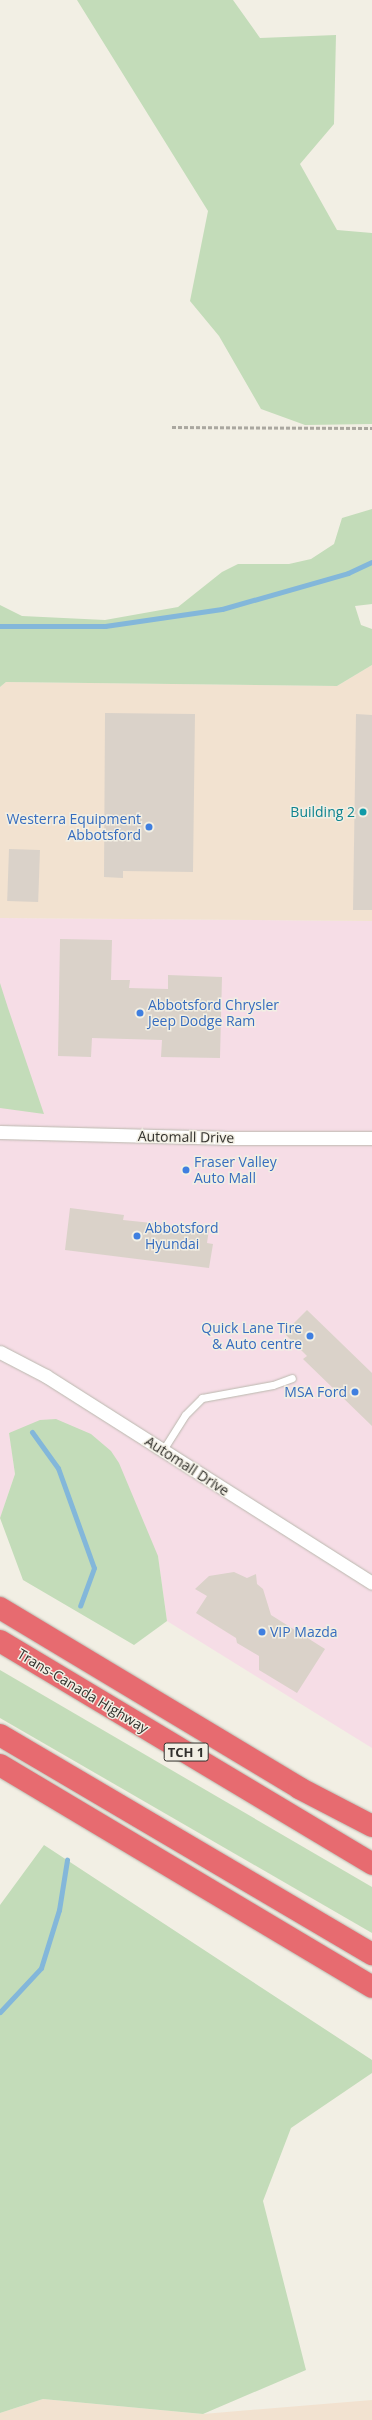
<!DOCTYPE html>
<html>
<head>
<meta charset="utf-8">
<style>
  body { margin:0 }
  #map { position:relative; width:372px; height:2420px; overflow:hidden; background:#f2efe4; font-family:"Open Sans",sans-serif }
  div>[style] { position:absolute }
  .commercial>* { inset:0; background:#f6dde6 }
  .industrial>* { inset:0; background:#f2e2d0 }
  .green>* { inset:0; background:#c3dcb9 }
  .stream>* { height:5px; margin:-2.5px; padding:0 2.5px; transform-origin:2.5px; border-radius:2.5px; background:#83b7da }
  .building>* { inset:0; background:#dad2c9; transform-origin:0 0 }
  .path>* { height:2.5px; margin-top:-1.25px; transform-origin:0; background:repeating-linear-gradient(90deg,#aaa79f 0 4px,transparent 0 6px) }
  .roads { filter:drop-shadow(0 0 1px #bab8ae) drop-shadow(0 0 1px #bab8ae) }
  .service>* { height:7px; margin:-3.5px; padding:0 3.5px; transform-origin:3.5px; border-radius:3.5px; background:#fff }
  .minor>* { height:13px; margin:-6.5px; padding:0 6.5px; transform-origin:6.5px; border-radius:6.5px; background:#fff }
  .motorway>* { height:22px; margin:-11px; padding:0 11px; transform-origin:11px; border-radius:11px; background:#e76b70 }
  .dots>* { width:11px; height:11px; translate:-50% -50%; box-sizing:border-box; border:2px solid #f2efe4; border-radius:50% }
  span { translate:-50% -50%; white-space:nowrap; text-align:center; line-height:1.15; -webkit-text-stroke:3px #f2efe4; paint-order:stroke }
  .shield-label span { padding:1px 3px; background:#f2efe4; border:1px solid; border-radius:3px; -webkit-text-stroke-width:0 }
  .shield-label { font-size:13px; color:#31302c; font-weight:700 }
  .culture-label { font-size:14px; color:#0d838f }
  .right { translate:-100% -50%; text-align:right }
  .shop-label { font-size:14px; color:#366cbe }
  .left { translate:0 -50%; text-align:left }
  .street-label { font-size:14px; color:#31302c }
</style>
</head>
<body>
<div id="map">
  <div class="commercial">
    <i style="clip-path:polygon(0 918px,372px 921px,372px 1748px,167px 1621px,158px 1556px,9px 1432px,15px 1474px,0 1518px)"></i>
  </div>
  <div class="industrial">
    <i style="clip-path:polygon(372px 665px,372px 921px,0 918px,0 687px,6px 682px,337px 686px)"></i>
    <i style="clip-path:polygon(43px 2399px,203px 2414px,372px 2400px,372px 2420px,0 2420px,0 2413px)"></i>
  </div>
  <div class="green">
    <i style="clip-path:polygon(77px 0,233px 0,260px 38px,336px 35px,334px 124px,300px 164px,337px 230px,372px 233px,372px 424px,305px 425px,261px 409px,219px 336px,190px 301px,208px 211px)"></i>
    <i style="clip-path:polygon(372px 509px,372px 604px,355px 606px,361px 625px,372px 629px,372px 665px,337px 686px,6px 682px,0 687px,0 605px,22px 616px,105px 620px,178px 607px,222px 572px,238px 564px,289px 564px,311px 559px,334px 544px,342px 518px)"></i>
    <i style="clip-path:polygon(0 983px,8px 1008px,44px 1114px,0 1108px)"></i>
    <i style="clip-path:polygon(56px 1419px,91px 1434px,111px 1451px,119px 1463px,158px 1556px,167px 1621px,134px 1645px,23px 1580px,0 1518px,15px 1474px,9px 1433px,40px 1420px)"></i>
    <i style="clip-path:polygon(0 1670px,372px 1887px,372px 1933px,0 1718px)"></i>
    <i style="clip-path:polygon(44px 1845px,372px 2060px,372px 2073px,291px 2128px,263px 2201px,306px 2370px,203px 2414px,43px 2399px,0 2413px,0 1905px)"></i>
  </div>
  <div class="stream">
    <i style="left:0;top:626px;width:105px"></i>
    <i style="left:105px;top:626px;width:118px;rotate:-8.3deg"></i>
    <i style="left:222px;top:609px;width:131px;rotate:-15.9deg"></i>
    <i style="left:348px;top:573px;width:26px;rotate:-25deg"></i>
    <i style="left:32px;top:1432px;width:44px;rotate:54.2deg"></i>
    <i style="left:58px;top:1468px;width:106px;rotate:70.2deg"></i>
    <i style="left:94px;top:1568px;width:40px;rotate:110.2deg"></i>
    <i style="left:0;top:2012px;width:60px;rotate:-47deg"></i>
    <i style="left:41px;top:1968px;width:61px;rotate:-72.8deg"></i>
    <i style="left:59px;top:1910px;width:51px;rotate:-80.9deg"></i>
  </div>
  <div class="building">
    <i style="clip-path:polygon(105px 713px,195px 714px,193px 872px,123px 871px,123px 878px,104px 877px)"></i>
    <i style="clip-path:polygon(356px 714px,372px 715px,372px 910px,353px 910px)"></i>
    <i style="left:9px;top:849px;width:31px;height:52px;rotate:2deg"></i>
    <i style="clip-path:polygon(60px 939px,112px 940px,111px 980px,130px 980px,129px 988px,168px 989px,168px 975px,222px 977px,220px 1058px,161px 1057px,162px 1040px,92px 1038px,91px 1057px,58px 1056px)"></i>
    <i style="clip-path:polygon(70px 1208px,124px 1215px,123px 1220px,209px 1229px,207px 1243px,213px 1244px,209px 1268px,65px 1250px)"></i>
    <i style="clip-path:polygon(307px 1310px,372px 1373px,372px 1426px,303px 1359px,307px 1356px,284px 1333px)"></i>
    <i style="clip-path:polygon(234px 1572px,247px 1578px,256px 1574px,257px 1584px,263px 1589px,271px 1615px,325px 1649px,297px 1693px,259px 1670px,259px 1656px,237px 1643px,236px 1638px,196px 1613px,207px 1596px,195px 1589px,209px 1576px)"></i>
  </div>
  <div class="path">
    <i style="left:172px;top:427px;width:200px;rotate:0.3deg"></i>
  </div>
  <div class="roads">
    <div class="service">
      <i style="left:163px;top:1450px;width:41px;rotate:-57.8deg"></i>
      <i style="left:185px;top:1415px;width:24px;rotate:-45deg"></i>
      <i style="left:202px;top:1398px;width:72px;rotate:-10.4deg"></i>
      <i style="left:273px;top:1385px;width:20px;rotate:-20deg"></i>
    </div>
    <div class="minor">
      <i style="left:0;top:1132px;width:223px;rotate:1.5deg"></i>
      <i style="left:223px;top:1138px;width:149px"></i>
      <i style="left:0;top:1352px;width:52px;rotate:27.6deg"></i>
      <i style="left:46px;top:1376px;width:386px;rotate:32.4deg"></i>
    </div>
    <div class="motorway">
      <i style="left:0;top:1608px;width:349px;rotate:31deg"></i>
      <i style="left:299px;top:1788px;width:82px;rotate:27.5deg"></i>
      <i style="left:0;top:1641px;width:434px;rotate:30.9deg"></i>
      <i style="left:0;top:1735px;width:432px;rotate:30.5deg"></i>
      <i style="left:0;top:1765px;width:433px;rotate:30.8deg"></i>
    </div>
  </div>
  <div class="dots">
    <i style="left:363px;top:812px;background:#0f9aa8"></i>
    <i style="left:149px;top:827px;background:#3f7fe0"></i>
    <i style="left:140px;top:1013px;background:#3f7fe0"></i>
    <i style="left:186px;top:1170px;background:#3f7fe0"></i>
    <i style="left:137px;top:1236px;background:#3f7fe0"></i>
    <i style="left:310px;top:1336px;background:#3f7fe0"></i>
    <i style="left:355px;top:1392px;background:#3f7fe0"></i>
    <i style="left:262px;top:1632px;background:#3f7fe0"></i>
  </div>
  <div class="shield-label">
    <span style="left:186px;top:1752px">TCH 1</span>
  </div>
  <div class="culture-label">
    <span class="right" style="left:355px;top:812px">Building 2</span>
  </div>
  <div class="shop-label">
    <span class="right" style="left:141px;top:827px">Westerra Equipment<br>Abbotsford</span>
    <span class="left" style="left:148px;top:1013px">Abbotsford Chrysler<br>Jeep Dodge Ram</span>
    <span class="left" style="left:194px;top:1170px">Fraser Valley<br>Auto Mall</span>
    <span class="left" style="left:145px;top:1236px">Abbotsford<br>Hyundai</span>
    <span class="right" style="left:302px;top:1336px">Quick Lane Tire<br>&amp; Auto centre</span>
    <span class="right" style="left:347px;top:1392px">MSA Ford</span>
    <span class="left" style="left:270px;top:1632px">VIP Mazda</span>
  </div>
  <div class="street-label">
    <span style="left:186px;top:1137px;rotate:1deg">Automall Drive</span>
    <span style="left:187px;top:1466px;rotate:33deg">Automall Drive</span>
    <span style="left:83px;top:1691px;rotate:31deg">Trans-Canada Highway</span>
  </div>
</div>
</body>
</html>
